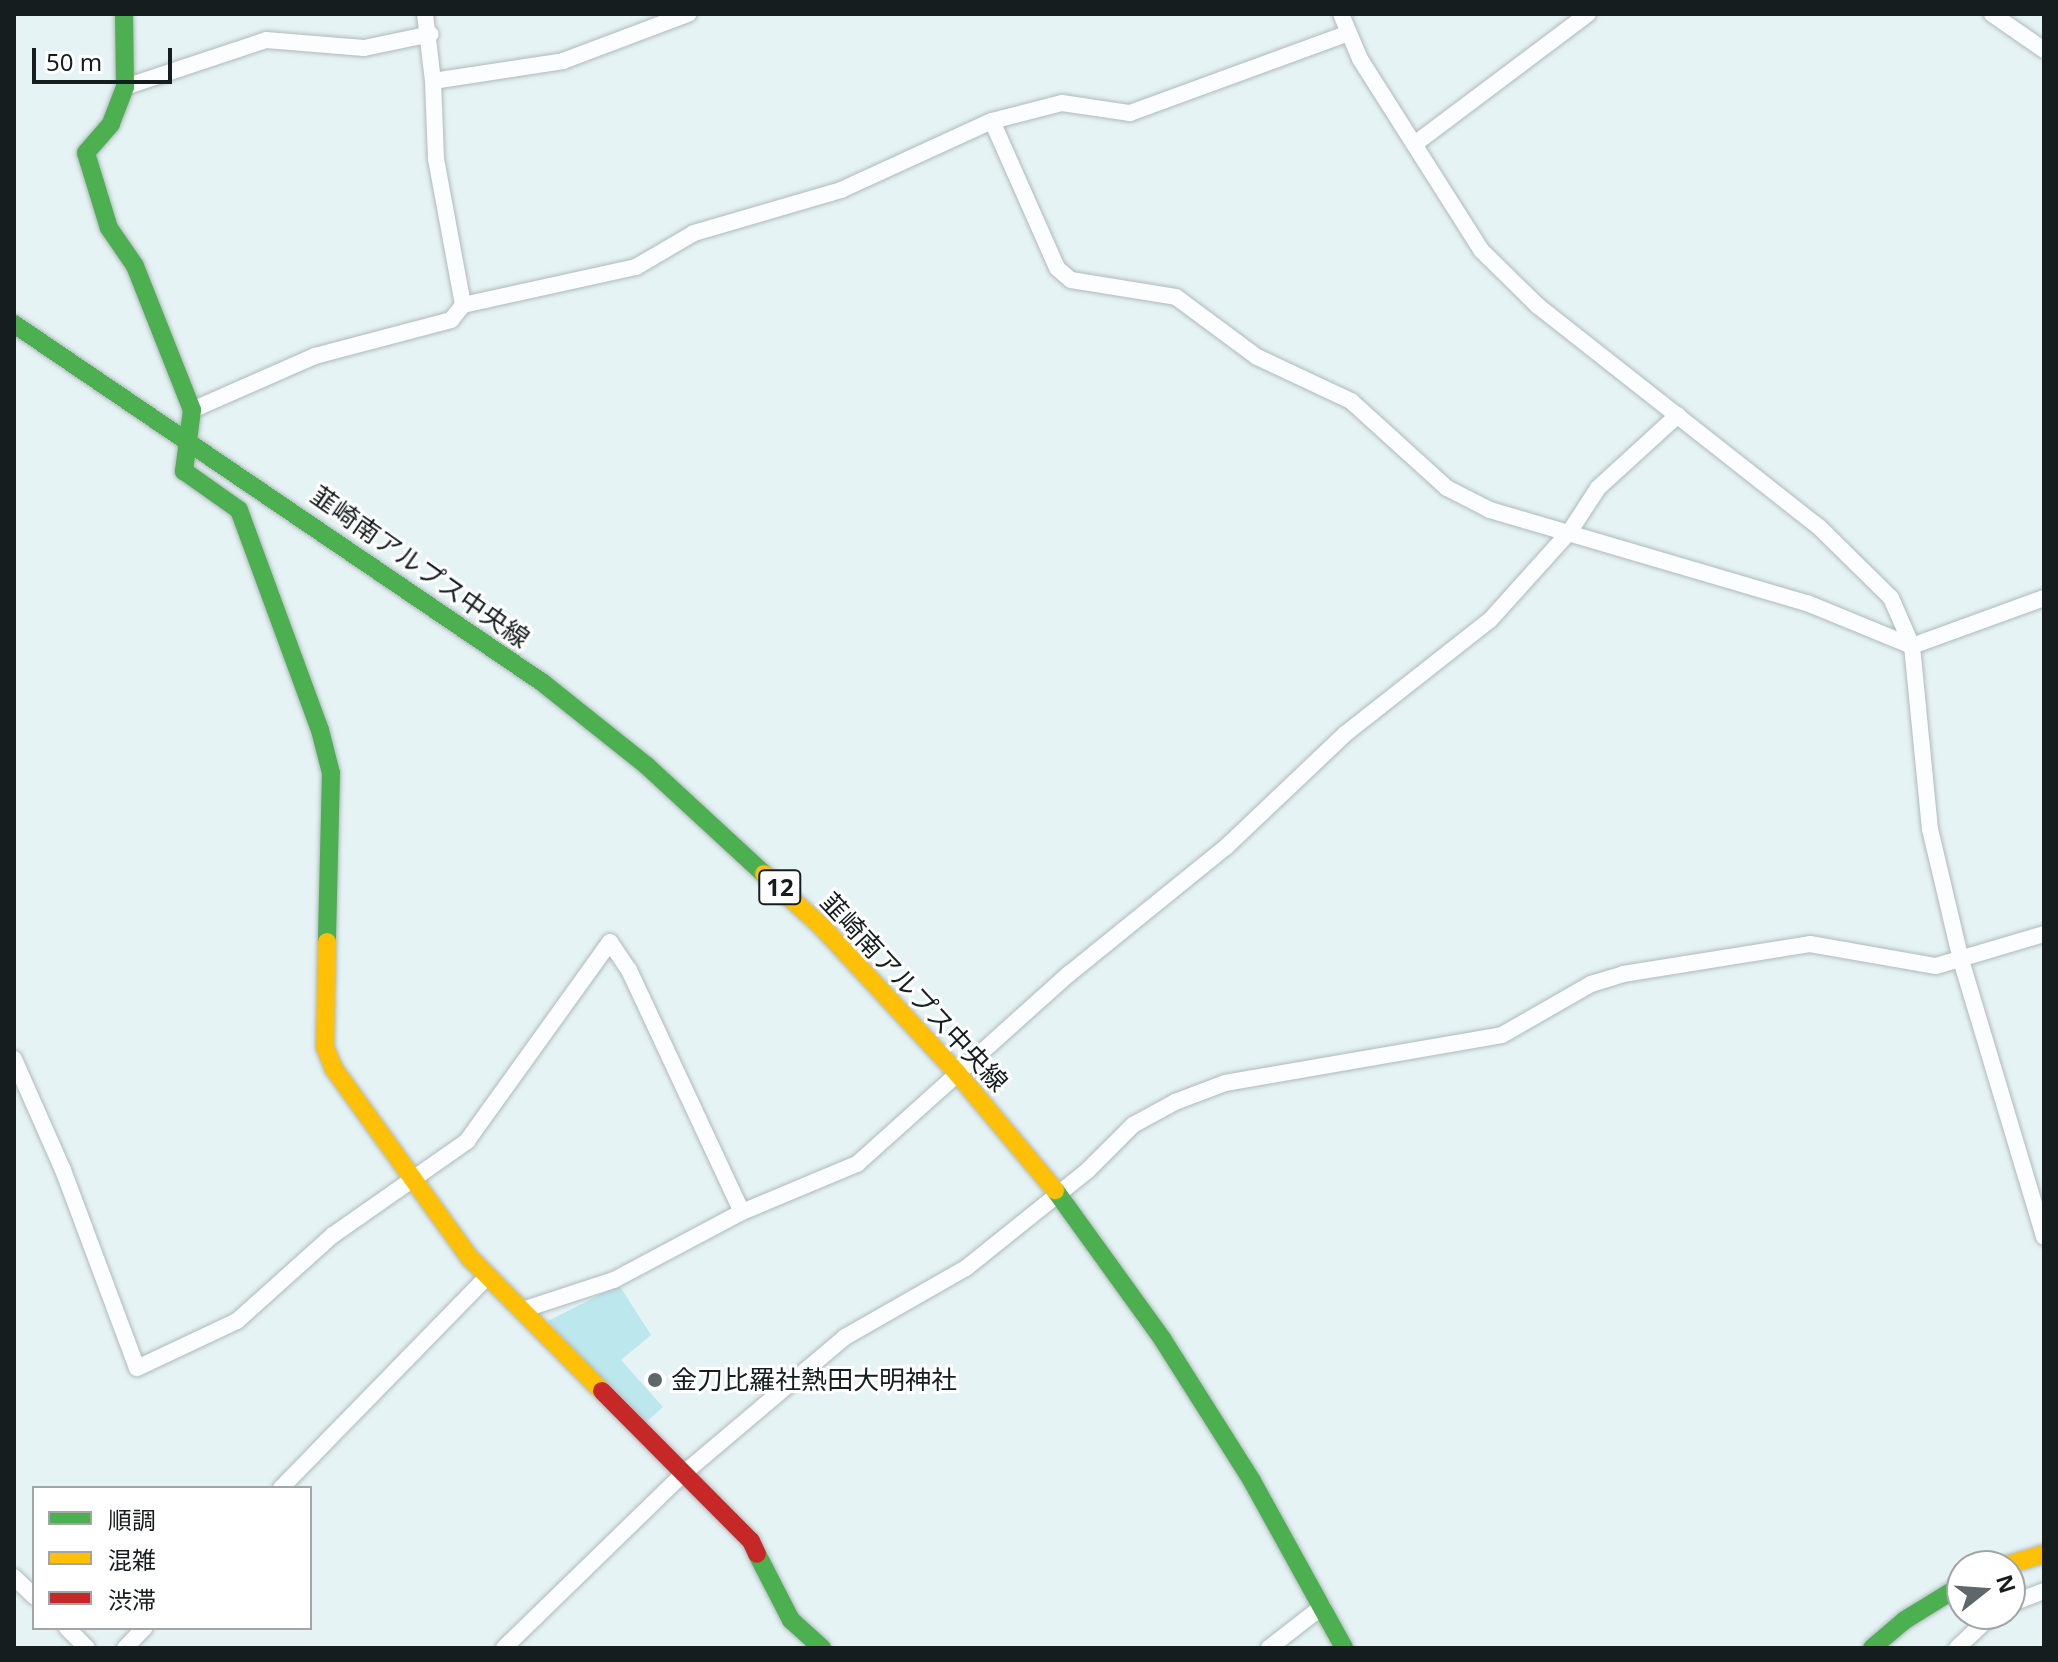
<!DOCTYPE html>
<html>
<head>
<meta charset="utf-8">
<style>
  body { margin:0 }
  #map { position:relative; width:2058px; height:1662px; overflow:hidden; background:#e6f3f5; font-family:"Noto Sans","Noto Sans JP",sans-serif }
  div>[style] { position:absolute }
  .green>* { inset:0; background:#bce7ed }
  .roads { filter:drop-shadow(0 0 2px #afb9bb) drop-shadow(0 0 2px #afb9bb) }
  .street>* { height:16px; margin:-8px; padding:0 8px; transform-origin:8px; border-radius:8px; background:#fbfdfe }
  .fast>* { height:18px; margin:-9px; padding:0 9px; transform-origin:9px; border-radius:9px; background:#4caf50 }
  .slow>* { height:18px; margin:-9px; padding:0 9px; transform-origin:9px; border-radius:9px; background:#ffc107 }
  .jam>* { height:18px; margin:-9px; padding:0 9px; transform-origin:9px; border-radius:9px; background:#c62828 }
  .dots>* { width:22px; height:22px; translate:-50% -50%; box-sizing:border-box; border:4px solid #fff; border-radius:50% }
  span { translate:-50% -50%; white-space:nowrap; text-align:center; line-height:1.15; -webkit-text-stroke:6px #fff; paint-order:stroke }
  .shield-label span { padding:2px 6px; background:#fff; border:2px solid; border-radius:6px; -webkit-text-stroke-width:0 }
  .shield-label { font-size:24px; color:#151d1f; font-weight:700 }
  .street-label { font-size:26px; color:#151d1f }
  .poi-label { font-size:26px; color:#151d1f }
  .left { translate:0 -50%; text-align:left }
  .frame { position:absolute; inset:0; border:16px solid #151d1f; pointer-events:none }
  .legend { position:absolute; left:32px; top:1486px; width:280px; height:144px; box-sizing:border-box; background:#fff; border:2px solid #a1a5a5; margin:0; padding:10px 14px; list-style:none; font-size:24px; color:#151d1f }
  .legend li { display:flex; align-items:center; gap:16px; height:40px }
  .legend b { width:40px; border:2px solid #a1a5a5 }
  .north { position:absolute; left:1946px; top:1550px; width:80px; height:80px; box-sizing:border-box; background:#fff; border:2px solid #a1a5a5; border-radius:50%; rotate:73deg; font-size:22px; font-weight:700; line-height:32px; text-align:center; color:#151d1f }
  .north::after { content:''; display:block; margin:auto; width:28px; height:36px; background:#5e686a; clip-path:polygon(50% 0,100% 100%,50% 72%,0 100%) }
  .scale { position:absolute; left:32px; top:48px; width:140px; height:36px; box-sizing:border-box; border:4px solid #151d1f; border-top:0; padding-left:10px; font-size:24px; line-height:28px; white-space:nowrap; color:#151d1f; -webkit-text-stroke:6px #fff; paint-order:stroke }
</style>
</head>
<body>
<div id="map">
  <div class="green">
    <i style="clip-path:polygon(619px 1285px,651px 1335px,621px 1360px,663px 1407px,642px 1426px,548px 1321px)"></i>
  </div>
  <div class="roads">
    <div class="street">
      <i style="left:425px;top:14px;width:67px;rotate:83.2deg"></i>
      <i style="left:433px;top:81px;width:132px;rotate:-8.7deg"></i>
      <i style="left:563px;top:61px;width:134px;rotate:-20.6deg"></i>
      <i style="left:1341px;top:14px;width:49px;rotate:67.1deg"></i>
      <i style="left:1360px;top:59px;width:227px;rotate:57.6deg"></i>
      <i style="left:1482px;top:251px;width:78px;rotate:44.5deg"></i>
      <i style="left:1538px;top:306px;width:357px;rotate:38.2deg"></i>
      <i style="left:1819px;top:527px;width:101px;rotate:44.6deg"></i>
      <i style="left:1891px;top:598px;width:52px;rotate:66.4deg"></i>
      <i style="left:1912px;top:646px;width:184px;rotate:84.4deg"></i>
      <i style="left:1930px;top:829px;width:135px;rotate:76.7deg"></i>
      <i style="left:1961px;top:960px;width:289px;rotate:73.3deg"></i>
      <i style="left:1992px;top:14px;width:63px;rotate:34.7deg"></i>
      <i style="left:433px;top:81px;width:78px;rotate:87.8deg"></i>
      <i style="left:436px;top:159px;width:148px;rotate:79.5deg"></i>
      <i style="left:125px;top:87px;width:149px;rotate:-18.4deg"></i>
      <i style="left:266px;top:40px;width:98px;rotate:4.7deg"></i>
      <i style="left:364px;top:48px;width:68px;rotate:-11.8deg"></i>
      <i style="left:992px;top:121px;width:161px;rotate:66.1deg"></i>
      <i style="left:1057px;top:268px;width:18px;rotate:41deg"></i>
      <i style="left:1071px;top:280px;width:106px;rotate:9.2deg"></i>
      <i style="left:1176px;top:297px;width:101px;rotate:36.5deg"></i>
      <i style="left:1257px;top:357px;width:104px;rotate:25.1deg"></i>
      <i style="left:1351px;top:401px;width:130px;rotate:42.2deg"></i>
      <i style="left:1447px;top:488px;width:48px;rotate:27.1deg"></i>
      <i style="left:1490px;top:510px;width:330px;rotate:16.4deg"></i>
      <i style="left:1807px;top:603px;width:113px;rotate:22.3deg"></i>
      <i style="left:1912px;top:646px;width:140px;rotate:-20deg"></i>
      <i style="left:1416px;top:143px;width:215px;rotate:-36.9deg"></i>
      <i style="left:192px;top:410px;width:134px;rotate:-23.7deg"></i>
      <i style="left:315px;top:356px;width:141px;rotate:-14.8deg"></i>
      <i style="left:451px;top:320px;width:19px;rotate:-51deg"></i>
      <i style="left:463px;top:305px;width:177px;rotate:-12.4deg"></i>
      <i style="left:636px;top:267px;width:67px;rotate:-30.4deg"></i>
      <i style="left:694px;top:233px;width:153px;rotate:-16.3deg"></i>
      <i style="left:841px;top:190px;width:166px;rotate:-24.6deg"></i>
      <i style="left:992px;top:121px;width:72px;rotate:-14.4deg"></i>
      <i style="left:1062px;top:103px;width:69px;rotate:8.4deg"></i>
      <i style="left:1130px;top:113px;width:233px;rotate:-20.1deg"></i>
      <i style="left:14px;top:1059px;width:121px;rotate:66.2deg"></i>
      <i style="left:63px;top:1170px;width:211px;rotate:69.5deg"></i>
      <i style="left:137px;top:1368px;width:110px;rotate:-25.2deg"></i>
      <i style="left:237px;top:1321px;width:129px;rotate:-41.9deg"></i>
      <i style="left:333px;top:1235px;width:164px;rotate:-35deg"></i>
      <i style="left:467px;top:1141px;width:245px;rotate:-54.3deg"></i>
      <i style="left:610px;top:942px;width:34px;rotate:56deg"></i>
      <i style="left:629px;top:970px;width:267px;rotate:65deg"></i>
      <i style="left:522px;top:1310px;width:97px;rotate:-18.1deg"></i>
      <i style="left:614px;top:1280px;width:145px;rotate:-28deg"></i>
      <i style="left:742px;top:1212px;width:125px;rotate:-22.7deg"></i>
      <i style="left:857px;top:1164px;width:285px;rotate:-41.9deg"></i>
      <i style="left:1069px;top:974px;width:202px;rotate:-39deg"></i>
      <i style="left:1226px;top:847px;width:164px;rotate:-43.5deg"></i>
      <i style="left:1345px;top:734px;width:184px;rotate:-38.2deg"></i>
      <i style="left:1490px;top:620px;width:120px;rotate:-48deg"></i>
      <i style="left:1570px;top:531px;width:51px;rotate:-56.9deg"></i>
      <i style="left:1598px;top:488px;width:108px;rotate:-42.4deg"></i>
      <i style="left:281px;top:1488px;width:296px;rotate:-45.7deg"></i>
      <i style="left:14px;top:1577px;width:28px;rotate:44deg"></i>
      <i style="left:2010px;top:1604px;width:36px;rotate:-21deg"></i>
      <i style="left:67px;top:1628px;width:28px;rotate:45deg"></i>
      <i style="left:125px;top:1648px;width:28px;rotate:-46deg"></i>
      <i style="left:504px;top:1648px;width:250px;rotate:-44.2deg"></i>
      <i style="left:683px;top:1474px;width:212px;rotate:-40.2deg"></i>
      <i style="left:845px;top:1337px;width:139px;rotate:-29.7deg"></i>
      <i style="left:966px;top:1268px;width:155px;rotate:-38.7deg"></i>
      <i style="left:1087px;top:1171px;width:65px;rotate:-45deg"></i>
      <i style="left:1133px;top:1125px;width:48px;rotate:-28.7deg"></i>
      <i style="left:1175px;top:1102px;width:53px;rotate:-20.8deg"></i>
      <i style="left:1225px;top:1083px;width:281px;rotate:-9.8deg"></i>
      <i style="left:1502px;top:1035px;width:103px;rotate:-29.8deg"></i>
      <i style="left:1591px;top:984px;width:34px;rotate:-17deg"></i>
      <i style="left:1623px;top:974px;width:189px;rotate:-9.1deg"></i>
      <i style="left:1810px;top:944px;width:128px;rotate:9.9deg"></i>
      <i style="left:1936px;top:966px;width:113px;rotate:-16.5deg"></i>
      <i style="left:1269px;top:1648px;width:68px;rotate:-37.9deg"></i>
      <i style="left:1957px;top:1648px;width:50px;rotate:-43.4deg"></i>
    </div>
    <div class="fast">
      <i style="left:124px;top:14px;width:73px;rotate:89.2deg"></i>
      <i style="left:125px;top:87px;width:40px;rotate:111deg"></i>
      <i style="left:111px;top:124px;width:38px;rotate:131deg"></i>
      <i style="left:86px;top:153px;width:78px;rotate:73deg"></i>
      <i style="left:109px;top:228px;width:46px;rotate:55.6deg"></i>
      <i style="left:135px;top:266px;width:155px;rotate:68.4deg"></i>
      <i style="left:192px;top:410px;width:62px;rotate:97.5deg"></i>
      <i style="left:184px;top:471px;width:67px;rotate:35.3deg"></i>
      <i style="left:239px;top:510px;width:234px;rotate:69.8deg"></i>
      <i style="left:320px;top:730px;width:44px;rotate:75.7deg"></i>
      <i style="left:331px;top:773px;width:169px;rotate:91.4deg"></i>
      <i style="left:14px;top:324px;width:639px;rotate:34.16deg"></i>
      <i style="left:543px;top:683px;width:133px;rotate:38.6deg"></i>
      <i style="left:647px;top:766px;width:159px;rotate:42.7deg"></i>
      <i style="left:1055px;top:1190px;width:185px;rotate:54.2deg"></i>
      <i style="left:1163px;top:1340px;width:167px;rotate:57.7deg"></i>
      <i style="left:1252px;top:1481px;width:191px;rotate:61.1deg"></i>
      <i style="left:757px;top:1554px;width:74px;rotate:62.7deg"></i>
      <i style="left:791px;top:1620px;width:42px;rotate:42.1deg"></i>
      <i style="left:1872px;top:1648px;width:43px;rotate:-40.3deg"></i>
      <i style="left:1905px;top:1620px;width:67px;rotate:-31.6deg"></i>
    </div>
    <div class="slow">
      <i style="left:764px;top:874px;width:79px;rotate:42.4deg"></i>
      <i style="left:822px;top:927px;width:199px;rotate:47.2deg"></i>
      <i style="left:957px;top:1073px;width:153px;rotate:50.1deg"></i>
      <i style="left:327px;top:942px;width:105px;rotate:91.1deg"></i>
      <i style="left:325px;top:1047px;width:24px;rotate:68deg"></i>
      <i style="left:334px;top:1069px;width:233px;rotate:54.3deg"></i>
      <i style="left:470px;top:1258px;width:187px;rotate:45.2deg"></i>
      <i style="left:2004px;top:1566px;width:42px;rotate:-16.7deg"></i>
    </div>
    <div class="jam">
      <i style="left:602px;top:1391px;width:211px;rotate:45.2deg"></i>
      <i style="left:751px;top:1541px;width:14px;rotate:65deg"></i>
    </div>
  </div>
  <div class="dots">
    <i style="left:655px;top:1380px;background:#5e686a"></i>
  </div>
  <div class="shield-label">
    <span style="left:780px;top:887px">12</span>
  </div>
  <div class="street-label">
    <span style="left:420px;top:567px;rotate:35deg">韮崎南アルプス中央線</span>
    <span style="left:914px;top:992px;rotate:47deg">韮崎南アルプス中央線</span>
  </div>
  <div class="poi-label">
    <span class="left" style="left:671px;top:1380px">金刀比羅社熱田大明神社</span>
  </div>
  <div class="frame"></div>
  <ul class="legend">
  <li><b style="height:10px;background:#4caf50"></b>順調</li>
  <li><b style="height:10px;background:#ffc107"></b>混雑</li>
  <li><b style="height:10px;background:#c62828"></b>渋滞</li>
  </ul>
  <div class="north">N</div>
  <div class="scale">50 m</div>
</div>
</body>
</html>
